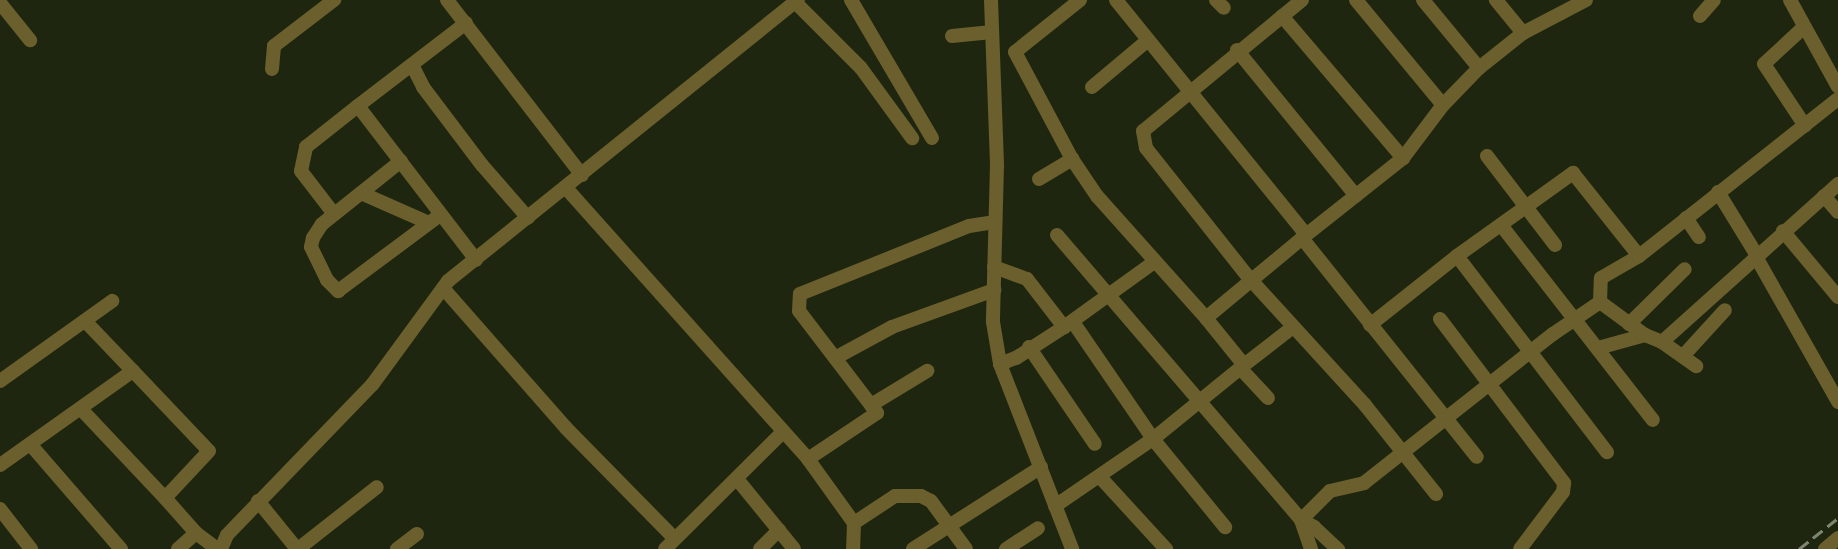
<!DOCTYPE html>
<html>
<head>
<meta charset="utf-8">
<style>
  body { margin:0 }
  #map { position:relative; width:1838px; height:549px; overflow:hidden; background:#1f260f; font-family:Overpass,sans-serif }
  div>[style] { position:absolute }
  .minor>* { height:14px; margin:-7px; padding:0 7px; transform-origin:7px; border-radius:7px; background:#6a5f2d }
  .rail>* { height:3px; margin-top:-1.5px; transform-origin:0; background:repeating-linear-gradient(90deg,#7f8573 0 12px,transparent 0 18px) }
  span { translate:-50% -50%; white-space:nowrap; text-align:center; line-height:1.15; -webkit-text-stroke:4.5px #161c06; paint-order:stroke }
</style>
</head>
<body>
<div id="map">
  <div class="minor">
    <i style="left:447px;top:0;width:221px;rotate:52.4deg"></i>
    <i style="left:851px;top:0;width:160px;rotate:59.6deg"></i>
    <i style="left:991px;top:0;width:165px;rotate:87.9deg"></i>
    <i style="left:997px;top:165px;width:157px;rotate:91.5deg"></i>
    <i style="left:993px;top:322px;width:43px;rotate:80.5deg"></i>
    <i style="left:1000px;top:364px;width:199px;rotate:68.7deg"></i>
    <i style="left:1080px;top:0;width:83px;rotate:141.3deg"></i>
    <i style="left:1015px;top:52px;width:121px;rotate:62deg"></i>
    <i style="left:1072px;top:159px;width:45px;rotate:56deg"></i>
    <i style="left:1097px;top:196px;width:164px;rotate:48.2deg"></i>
    <i style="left:1206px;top:318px;width:130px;rotate:-39.7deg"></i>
    <i style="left:1116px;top:0;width:302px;rotate:51deg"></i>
    <i style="left:1306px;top:235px;width:124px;rotate:-38.4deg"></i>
    <i style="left:1403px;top:158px;width:66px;rotate:-53deg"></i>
    <i style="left:1443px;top:105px;width:52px;rotate:-45.8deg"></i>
    <i style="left:1479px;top:68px;width:56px;rotate:-38.5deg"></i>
    <i style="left:1523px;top:33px;width:43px;rotate:-129.3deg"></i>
    <i style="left:1216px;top:0;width:11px;rotate:45deg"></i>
    <i style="left:1302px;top:0;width:206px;rotate:140.5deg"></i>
    <i style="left:1143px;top:131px;width:17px;rotate:80deg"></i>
    <i style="left:1146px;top:148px;width:167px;rotate:51.6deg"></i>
    <i style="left:1250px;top:279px;width:171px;rotate:47.6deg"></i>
    <i style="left:1365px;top:405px;width:114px;rotate:51.4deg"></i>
    <i style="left:1356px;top:0;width:136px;rotate:50.4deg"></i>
    <i style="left:1423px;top:0;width:88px;rotate:50.5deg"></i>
    <i style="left:1790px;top:0;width:99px;rotate:61.1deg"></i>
    <i style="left:795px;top:2px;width:93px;rotate:45deg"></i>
    <i style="left:861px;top:68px;width:87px;rotate:53.9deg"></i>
    <i style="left:0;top:3px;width:48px;rotate:51deg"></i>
    <i style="left:1282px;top:16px;width:187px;rotate:49.6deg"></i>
    <i style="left:1700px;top:16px;width:21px;rotate:-49deg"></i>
    <i style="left:466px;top:23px;width:136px;rotate:142.5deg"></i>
    <i style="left:358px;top:106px;width:194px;rotate:52.5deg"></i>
    <i style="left:1804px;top:27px;width:54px;rotate:137.2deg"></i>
    <i style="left:1764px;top:64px;width:74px;rotate:56.5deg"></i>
    <i style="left:1523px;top:33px;width:71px;rotate:-27.6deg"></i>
    <i style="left:952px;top:36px;width:40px;rotate:-5.7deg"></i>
    <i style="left:1237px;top:50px;width:188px;rotate:50.8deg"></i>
    <i style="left:412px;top:65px;width:25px;rotate:63deg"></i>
    <i style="left:423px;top:87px;width:98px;rotate:52.9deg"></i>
    <i style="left:482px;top:165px;width:70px;rotate:49deg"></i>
    <i style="left:272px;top:69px;width:23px;rotate:-85deg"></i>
    <i style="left:274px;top:46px;width:76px;rotate:-37.5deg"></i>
    <i style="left:1092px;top:87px;width:73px;rotate:-40deg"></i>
    <i style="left:1487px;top:156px;width:112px;rotate:52.6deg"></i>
    <i style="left:401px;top:161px;width:101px;rotate:141.4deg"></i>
    <i style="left:322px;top:224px;width:17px;rotate:123deg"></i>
    <i style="left:313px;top:238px;width:9px;rotate:103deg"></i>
    <i style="left:311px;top:247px;width:37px;rotate:64deg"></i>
    <i style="left:327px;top:280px;width:16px;rotate:45deg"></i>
    <i style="left:338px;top:291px;width:127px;rotate:-36.7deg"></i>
    <i style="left:1039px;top:179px;width:39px;rotate:-31deg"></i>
    <i style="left:566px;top:188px;width:363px;rotate:48.2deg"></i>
    <i style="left:808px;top:459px;width:83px;rotate:-33.7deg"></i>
    <i style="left:877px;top:413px;width:128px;rotate:-127.4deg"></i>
    <i style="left:799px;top:311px;width:17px;rotate:-87deg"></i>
    <i style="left:800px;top:294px;width:182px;rotate:-21.9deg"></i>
    <i style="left:969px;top:226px;width:25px;rotate:-9deg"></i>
    <i style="left:1718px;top:192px;width:73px;rotate:58.5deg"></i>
    <i style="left:361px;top:193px;width:74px;rotate:23.8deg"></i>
    <i style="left:1824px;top:196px;width:21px;rotate:49deg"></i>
    <i style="left:334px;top:214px;width:54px;rotate:-127.5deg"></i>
    <i style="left:301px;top:171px;width:25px;rotate:-78deg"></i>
    <i style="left:306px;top:147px;width:66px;rotate:-38.3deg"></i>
    <i style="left:1686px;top:218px;width:23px;rotate:56deg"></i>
    <i style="left:1501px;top:225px;width:247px;rotate:52.1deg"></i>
    <i style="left:1783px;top:231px;width:86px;rotate:50.2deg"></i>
    <i style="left:1057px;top:235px;width:375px;rotate:49.4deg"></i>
    <i style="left:1301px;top:520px;width:31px;rotate:71deg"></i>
    <i style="left:1302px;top:238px;width:280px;rotate:51.4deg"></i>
    <i style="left:1755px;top:255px;width:169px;rotate:60.5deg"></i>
    <i style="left:1457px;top:256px;width:247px;rotate:52.6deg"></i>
    <i style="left:994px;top:267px;width:35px;rotate:20deg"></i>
    <i style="left:1027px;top:279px;width:61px;rotate:52.4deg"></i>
    <i style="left:443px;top:288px;width:186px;rotate:48.7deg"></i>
    <i style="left:566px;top:428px;width:154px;rotate:45.5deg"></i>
    <i style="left:1600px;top:302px;width:24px;rotate:-88deg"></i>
    <i style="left:1601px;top:278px;width:44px;rotate:-30.1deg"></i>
    <i style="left:1440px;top:319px;width:206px;rotate:52.9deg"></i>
    <i style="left:1564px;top:483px;width:9px;rotate:96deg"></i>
    <i style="left:1563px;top:492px;width:71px;rotate:127deg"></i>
    <i style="left:85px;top:321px;width:69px;rotate:46.2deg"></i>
    <i style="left:1073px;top:322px;width:142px;rotate:55.6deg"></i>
    <i style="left:1153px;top:439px;width:114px;rotate:50.7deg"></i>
    <i style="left:1629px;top:324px;width:78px;rotate:-44.5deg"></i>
    <i style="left:1370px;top:325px;width:111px;rotate:-38.4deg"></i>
    <i style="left:1457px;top:256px;width:143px;rotate:-35.6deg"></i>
    <i style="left:1573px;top:173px;width:106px;rotate:51.5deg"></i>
    <i style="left:1639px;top:256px;width:253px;rotate:-38.3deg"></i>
    <i style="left:1662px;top:342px;width:42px;rotate:35.2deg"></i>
    <i style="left:1029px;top:347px;width:117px;rotate:55.8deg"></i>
    <i style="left:1598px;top:348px;width:49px;rotate:-15.5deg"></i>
    <i style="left:1683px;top:356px;width:62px;rotate:-47.6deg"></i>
    <i style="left:835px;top:358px;width:65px;rotate:-28.5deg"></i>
    <i style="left:892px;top:327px;width:109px;rotate:-19.9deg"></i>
    <i style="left:1000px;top:364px;width:17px;rotate:-21deg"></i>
    <i style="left:1016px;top:358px;width:57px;rotate:-32.9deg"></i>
    <i style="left:1064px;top:327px;width:111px;rotate:-35.8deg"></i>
    <i style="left:1244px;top:365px;width:62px;rotate:-37.8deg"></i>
    <i style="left:1240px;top:368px;width:41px;rotate:47deg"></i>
    <i style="left:0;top:381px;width:138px;rotate:-35.5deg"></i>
    <i style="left:871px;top:405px;width:66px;rotate:-31.3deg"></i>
    <i style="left:81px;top:409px;width:122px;rotate:46.7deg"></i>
    <i style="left:30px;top:444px;width:139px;rotate:49.1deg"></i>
    <i style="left:808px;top:459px;width:79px;rotate:54.3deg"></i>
    <i style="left:854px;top:523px;width:26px;rotate:92deg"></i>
    <i style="left:0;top:465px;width:163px;rotate:-35.3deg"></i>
    <i style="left:133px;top:371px;width:110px;rotate:46.5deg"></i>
    <i style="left:209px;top:451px;width:64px;rotate:133.1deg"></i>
    <i style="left:165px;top:498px;width:47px;rotate:48.5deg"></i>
    <i style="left:196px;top:533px;width:26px;rotate:37deg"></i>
    <i style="left:1100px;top:477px;width:98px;rotate:47.5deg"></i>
    <i style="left:737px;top:479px;width:90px;rotate:50.8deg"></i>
    <i style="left:258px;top:501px;width:62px;rotate:50.9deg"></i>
    <i style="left:1055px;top:506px;width:119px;rotate:-34.4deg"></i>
    <i style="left:1153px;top:439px;width:117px;rotate:-39.1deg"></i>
    <i style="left:1244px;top:365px;width:60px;rotate:-129deg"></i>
    <i style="left:0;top:509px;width:51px;rotate:52.2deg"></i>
    <i style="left:1301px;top:520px;width:41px;rotate:-45deg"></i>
    <i style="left:1330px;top:491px;width:35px;rotate:-13deg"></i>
    <i style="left:1364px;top:483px;width:241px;rotate:-38.3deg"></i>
    <i style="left:1553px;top:334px;width:57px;rotate:-34.2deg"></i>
    <i style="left:1600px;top:302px;width:56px;rotate:36.3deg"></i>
    <i style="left:1645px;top:335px;width:18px;rotate:22deg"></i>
    <i style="left:1662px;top:342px;width:237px;rotate:-41.9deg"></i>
    <i style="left:1301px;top:520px;width:15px;rotate:28deg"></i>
    <i style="left:1314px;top:527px;width:33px;rotate:43deg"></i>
    <i style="left:854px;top:523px;width:49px;rotate:-33.4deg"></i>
    <i style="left:895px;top:496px;width:26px"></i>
    <i style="left:921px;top:496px;width:11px;rotate:27deg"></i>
    <i style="left:931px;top:501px;width:59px;rotate:53.9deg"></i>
    <i style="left:178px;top:549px;width:24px;rotate:-42deg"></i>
    <i style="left:221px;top:549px;width:15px;rotate:-67deg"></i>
    <i style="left:227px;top:535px;width:209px;rotate:-46deg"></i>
    <i style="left:372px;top:385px;width:129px;rotate:-53.8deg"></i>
    <i style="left:448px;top:281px;width:449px;rotate:-38.8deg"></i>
    <i style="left:298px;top:549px;width:100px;rotate:-38.1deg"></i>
    <i style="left:397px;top:549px;width:25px;rotate:-37deg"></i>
    <i style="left:665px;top:549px;width:165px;rotate:-44.8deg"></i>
    <i style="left:760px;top:549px;width:27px;rotate:-45deg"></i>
    <i style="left:913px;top:549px;width:152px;rotate:-32.6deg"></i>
    <i style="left:1006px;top:549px;width:38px;rotate:-33deg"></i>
    <i style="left:1825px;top:549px;width:17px;rotate:-40deg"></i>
  </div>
  <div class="rail">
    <i style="left:1799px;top:549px;width:50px;rotate:-38.5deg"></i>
  </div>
</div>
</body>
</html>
